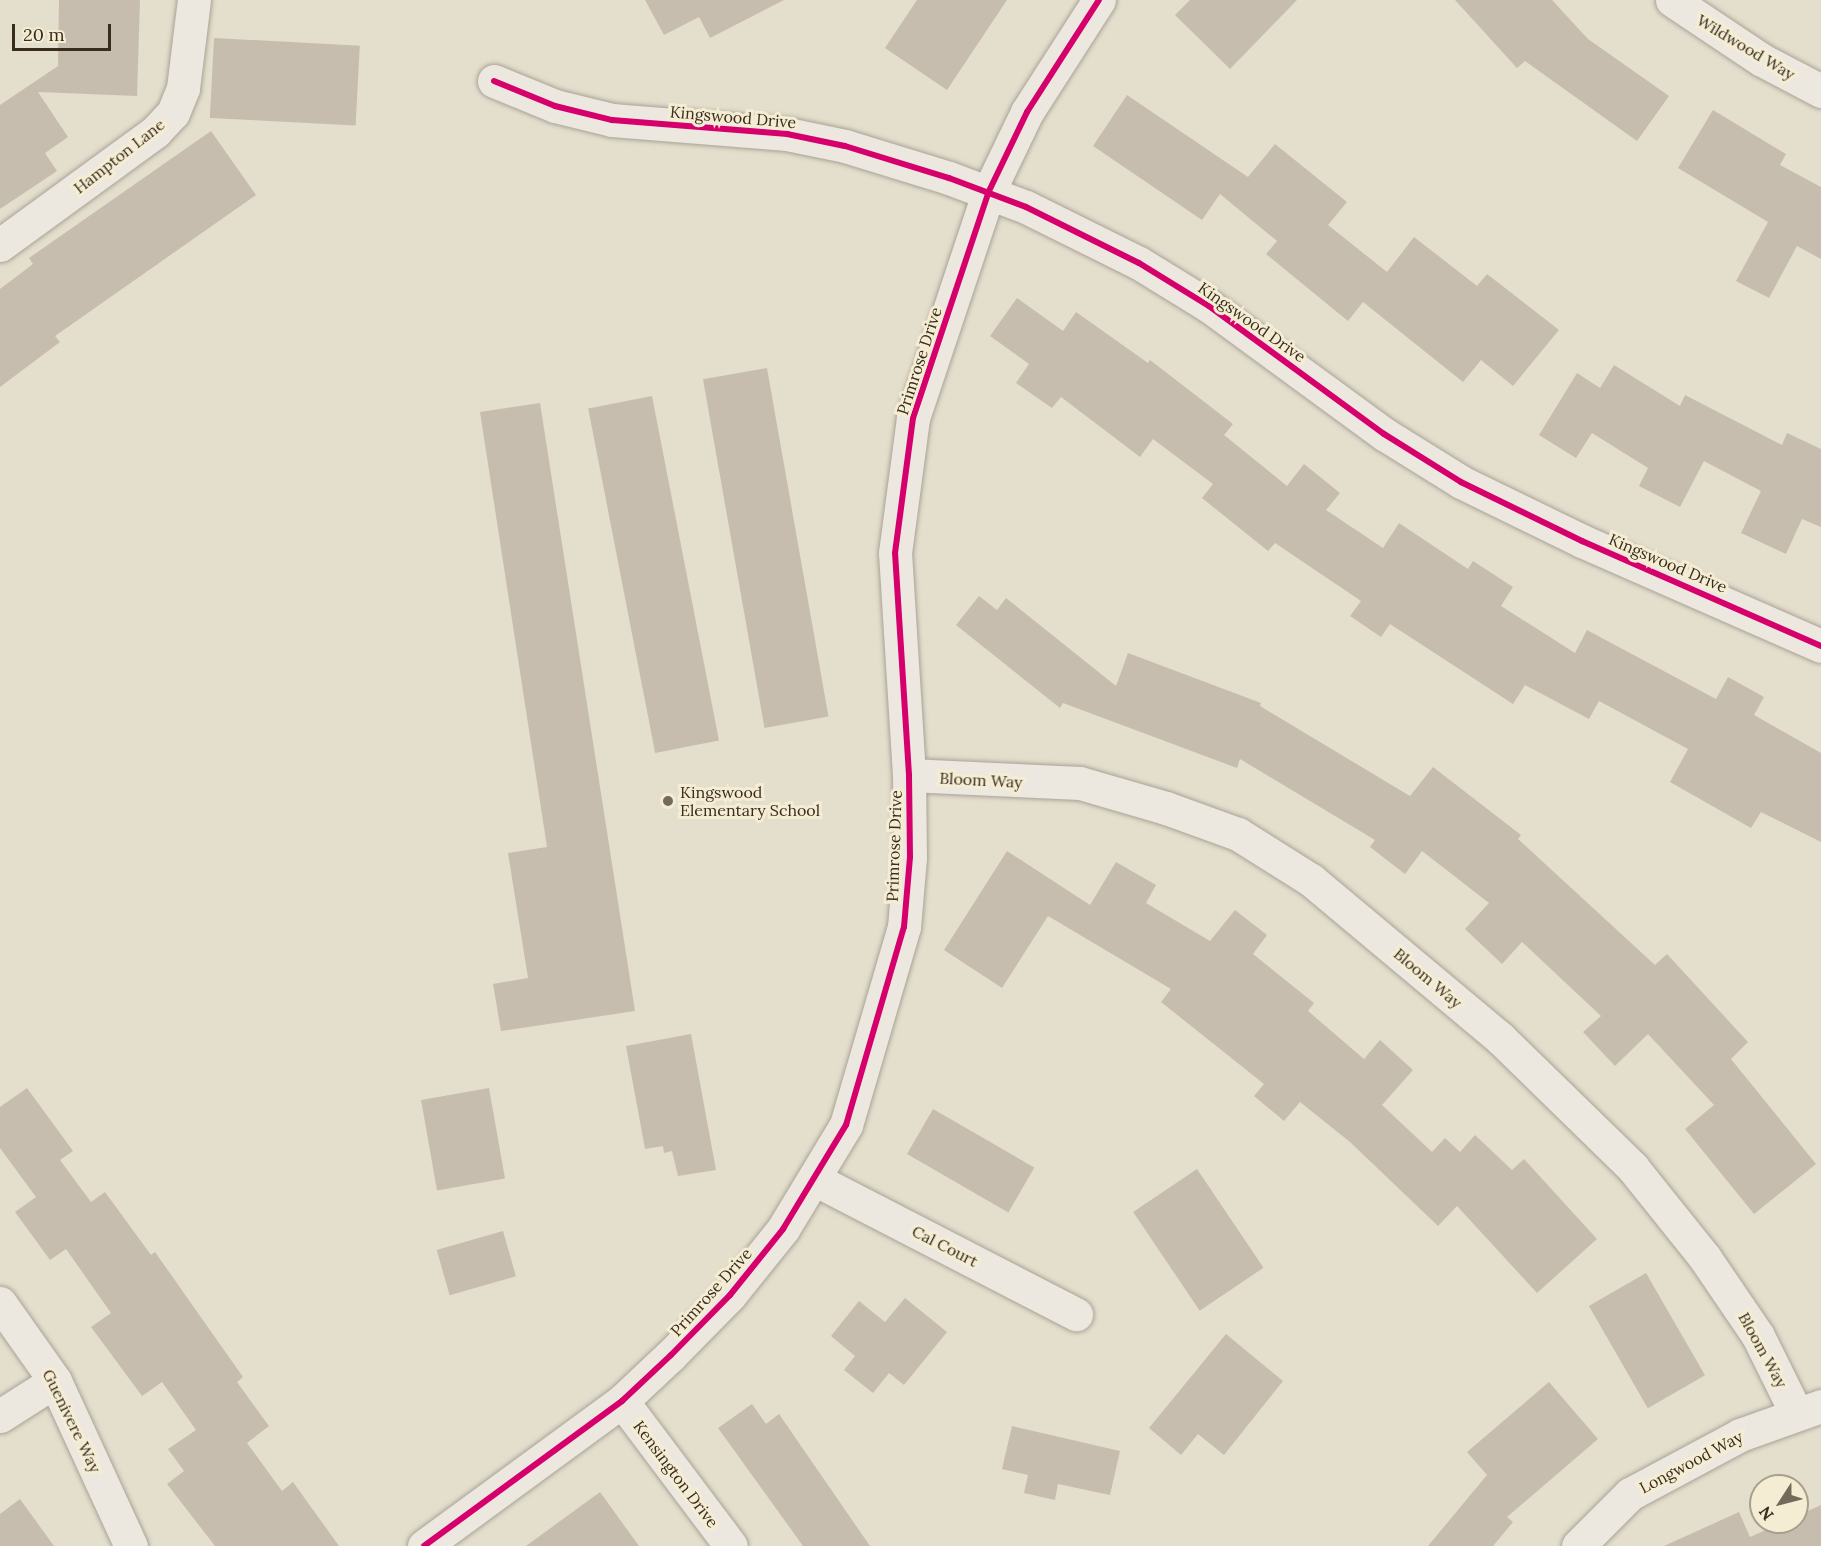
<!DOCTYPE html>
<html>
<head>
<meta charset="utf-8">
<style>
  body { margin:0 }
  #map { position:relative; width:1821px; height:1546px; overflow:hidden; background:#e4decd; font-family:Lora,serif }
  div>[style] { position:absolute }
  .building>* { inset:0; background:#c7bdae; transform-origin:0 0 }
  .roads { filter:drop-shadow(0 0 2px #a9a396) drop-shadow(0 0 2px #a9a396) }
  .minor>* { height:33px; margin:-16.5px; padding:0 16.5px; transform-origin:16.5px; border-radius:16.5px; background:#ece8df }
  .tertiary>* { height:33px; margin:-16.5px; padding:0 16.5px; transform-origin:16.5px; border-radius:16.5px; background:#ece8df }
  .cycleway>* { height:6px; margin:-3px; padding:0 3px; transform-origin:3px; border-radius:3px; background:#d6006c }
  .dots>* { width:16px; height:16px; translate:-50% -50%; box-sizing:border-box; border:3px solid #f5edd3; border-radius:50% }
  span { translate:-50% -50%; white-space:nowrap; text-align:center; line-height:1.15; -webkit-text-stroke:6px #f5edd3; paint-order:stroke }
  .street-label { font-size:16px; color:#382c1e }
  .poi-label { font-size:16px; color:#382c1e }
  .left { translate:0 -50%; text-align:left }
  .north { position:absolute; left:1749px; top:1474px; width:60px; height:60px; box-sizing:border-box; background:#f5edd3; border:2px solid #a9a08b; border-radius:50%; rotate:234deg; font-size:16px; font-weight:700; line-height:24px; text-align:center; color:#382c1e }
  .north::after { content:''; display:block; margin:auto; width:21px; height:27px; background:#746a5b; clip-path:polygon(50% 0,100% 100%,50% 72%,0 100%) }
  .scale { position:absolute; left:12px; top:24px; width:99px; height:27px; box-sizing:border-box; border:3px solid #382c1e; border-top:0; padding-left:8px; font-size:18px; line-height:21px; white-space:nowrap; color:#382c1e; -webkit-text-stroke:4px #f5edd3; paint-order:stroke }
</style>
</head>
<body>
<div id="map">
  <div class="building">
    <i style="clip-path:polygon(59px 0,140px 0,137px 96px,38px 92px,68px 137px,45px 153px,57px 171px,0 209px,0 105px,58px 66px)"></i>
    <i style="clip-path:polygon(645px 0,784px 0,710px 38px,699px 17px,664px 35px)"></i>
    <i style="clip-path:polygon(917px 0,1007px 0,947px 90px,885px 48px)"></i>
    <i style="clip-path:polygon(1190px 0,1297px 0,1230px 69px,1175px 15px)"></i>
    <i style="clip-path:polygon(1455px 0,1552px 0,1588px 39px,1669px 96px,1637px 141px,1525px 61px,1517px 68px)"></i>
    <i style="left:214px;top:38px;width:146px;height:80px;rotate:3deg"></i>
    <i style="clip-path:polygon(1127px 95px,1248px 177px,1275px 144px,1347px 202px,1328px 225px,1387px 272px,1414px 237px,1477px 286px,1487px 274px,1559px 330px,1513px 386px,1481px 360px,1463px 382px,1363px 302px,1348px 321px,1266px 254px,1277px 241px,1220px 194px,1202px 220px,1093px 146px)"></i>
    <i style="clip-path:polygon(1713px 110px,1786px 154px,1780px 165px,1821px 187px,1821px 259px,1797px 246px,1769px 298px,1736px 281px,1768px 222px,1678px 168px)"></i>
    <i style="clip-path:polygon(211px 131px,256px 195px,55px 336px,60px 342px,0 387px,0 289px,33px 264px,29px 258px)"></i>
    <i style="clip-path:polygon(1017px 298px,1063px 331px,1076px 312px,1148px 363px,1150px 360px,1233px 424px,1224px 435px,1287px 486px,1304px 464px,1340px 493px,1326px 510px,1383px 548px,1399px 523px,1468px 569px,1473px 561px,1513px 587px,1501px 606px,1575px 653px,1587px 630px,1716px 699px,1728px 677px,1764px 697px,1754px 715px,1821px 753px,1821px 842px,1761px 812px,1751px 828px,1670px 782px,1688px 749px,1599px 701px,1589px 719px,1525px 685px,1513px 704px,1390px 624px,1381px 637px,1350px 616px,1361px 601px,1275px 543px,1268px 551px,1202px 498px,1213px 484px,1153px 439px,1140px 457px,1061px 397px,1052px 408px,1016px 383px,1029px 364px,990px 336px)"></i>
    <i style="clip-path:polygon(1614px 365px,1680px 406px,1685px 395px,1782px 445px,1787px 433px,1821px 449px,1821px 527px,1802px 519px,1786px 554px,1741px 533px,1761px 491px,1704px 461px,1680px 507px,1639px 486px,1648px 468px,1592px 433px,1576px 458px,1539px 435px,1577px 373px,1600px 388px)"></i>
    <i style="left:767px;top:368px;width:354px;height:65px;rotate:80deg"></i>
    <i style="left:652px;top:396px;width:351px;height:65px;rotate:79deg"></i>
    <i style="clip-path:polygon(540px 403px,635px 1011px,501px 1031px,493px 984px,528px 978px,508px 853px,547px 847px,480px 412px)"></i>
    <i style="clip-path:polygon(979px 596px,997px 610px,1006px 598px,1116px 686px,1128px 653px,1261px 703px,1260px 706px,1410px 796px,1433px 767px,1521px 835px,1518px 839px,1655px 965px,1667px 954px,1748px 1042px,1731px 1059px,1816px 1164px,1754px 1214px,1685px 1129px,1714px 1105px,1648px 1034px,1615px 1066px,1583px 1032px,1601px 1016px,1522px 942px,1502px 964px,1465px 929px,1489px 903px,1422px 851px,1405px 874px,1370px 847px,1375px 840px,1240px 759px,1237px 768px,1063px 703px,1060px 708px,956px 625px)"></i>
    <i style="clip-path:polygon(1007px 851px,1090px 905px,1116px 862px,1156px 885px,1146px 903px,1210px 941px,1235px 910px,1267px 935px,1253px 954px,1314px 1003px,1308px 1011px,1364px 1059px,1380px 1040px,1413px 1070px,1382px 1105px,1432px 1152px,1445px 1138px,1460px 1152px,1475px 1135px,1512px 1170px,1524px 1159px,1597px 1239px,1537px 1293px,1457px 1206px,1438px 1226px,1350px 1142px,1300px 1102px,1284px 1121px,1254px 1096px,1264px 1084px,1161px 1002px,1171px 989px,1048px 916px,1002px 988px,944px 950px)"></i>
    <i style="clip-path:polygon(691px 1034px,716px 1170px,678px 1176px,672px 1151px,664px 1153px,663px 1146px,645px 1149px,626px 1046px)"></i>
    <i style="clip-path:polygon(27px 1088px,73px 1151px,60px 1160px,91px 1202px,105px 1192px,151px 1255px,155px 1252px,243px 1377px,237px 1382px,269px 1426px,247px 1443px,282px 1491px,293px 1482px,339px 1546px,215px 1546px,167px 1484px,184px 1471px,168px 1449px,196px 1430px,162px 1382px,142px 1396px,91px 1327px,111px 1313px,66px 1249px,50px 1260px,15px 1212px,36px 1197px,0 1148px,0 1107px)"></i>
    <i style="left:489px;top:1088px;width:92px;height:69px;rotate:80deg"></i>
    <i style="left:933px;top:1109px;width:117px;height:52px;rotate:30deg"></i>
    <i style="left:1197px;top:1169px;width:119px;height:77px;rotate:56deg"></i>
    <i style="left:503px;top:1231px;width:47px;height:69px;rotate:74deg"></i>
    <i style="left:1646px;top:1273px;width:118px;height:66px;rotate:60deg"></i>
    <i style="clip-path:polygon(905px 1298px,947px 1332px,904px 1385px,889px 1373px,873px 1393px,844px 1370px,855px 1356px,831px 1336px,859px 1301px,885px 1322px)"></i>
    <i style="clip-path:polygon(1226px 1334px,1283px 1381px,1224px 1455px,1198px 1434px,1181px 1455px,1149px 1428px)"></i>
    <i style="clip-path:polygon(1549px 1382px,1598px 1439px,1507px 1517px,1513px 1522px,1493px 1546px,1428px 1546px,1487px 1475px,1467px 1452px)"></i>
    <i style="clip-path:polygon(752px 1404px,766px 1424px,779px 1414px,870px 1546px,803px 1546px,718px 1428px)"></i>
    <i style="clip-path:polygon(1012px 1426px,1120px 1451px,1110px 1495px,1058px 1484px,1055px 1500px,1024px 1493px,1028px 1475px,1002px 1469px)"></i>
    <i style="clip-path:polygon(600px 1492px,639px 1546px,526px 1546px)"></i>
    <i style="clip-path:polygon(20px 1499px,54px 1546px,0 1546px,0 1514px)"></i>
    <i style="clip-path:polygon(1821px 1505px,1821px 1546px,1664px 1546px,1739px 1512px,1750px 1537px,1784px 1522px,1797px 1522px,1797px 1516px)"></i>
  </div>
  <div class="roads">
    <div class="minor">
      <i style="left:1672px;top:0;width:108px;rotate:33.7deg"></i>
      <i style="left:1762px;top:60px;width:67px;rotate:27.7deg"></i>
      <i style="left:494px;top:81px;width:66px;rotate:22.3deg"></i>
      <i style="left:555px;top:106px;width:59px;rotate:13.8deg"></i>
      <i style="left:612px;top:120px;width:176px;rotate:4.6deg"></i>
      <i style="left:787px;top:134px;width:59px;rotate:11.7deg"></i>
      <i style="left:845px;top:146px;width:109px;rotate:17.1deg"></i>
      <i style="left:949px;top:178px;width:82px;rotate:20.6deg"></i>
      <i style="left:1026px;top:207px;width:126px;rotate:26.4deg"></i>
      <i style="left:1139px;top:263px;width:82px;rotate:31.6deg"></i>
      <i style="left:1209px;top:306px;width:217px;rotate:36.2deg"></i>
      <i style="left:1384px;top:434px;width:91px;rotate:31.9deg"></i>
      <i style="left:1461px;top:482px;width:135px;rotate:26deg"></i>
      <i style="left:1582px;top:541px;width:261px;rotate:23.7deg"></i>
      <i style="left:0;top:245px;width:192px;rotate:-36.1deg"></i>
      <i style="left:155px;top:132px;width:26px;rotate:-47deg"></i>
      <i style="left:173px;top:113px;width:27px;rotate:-68deg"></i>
      <i style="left:183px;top:88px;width:89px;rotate:-82.9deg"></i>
      <i style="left:909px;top:775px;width:171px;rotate:2.7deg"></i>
      <i style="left:1080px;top:783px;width:90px;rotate:16.2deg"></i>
      <i style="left:1166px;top:808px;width:77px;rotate:19.9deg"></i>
      <i style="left:1238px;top:834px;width:86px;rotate:32.2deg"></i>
      <i style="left:1311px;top:880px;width:246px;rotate:39.9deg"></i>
      <i style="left:1500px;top:1038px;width:186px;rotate:44.3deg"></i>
      <i style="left:1633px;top:1168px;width:115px;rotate:51.3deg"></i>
      <i style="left:1705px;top:1258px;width:94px;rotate:55.8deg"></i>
      <i style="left:1758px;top:1336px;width:86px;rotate:63.7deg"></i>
      <i style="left:814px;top:1179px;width:295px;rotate:27.3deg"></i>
      <i style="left:0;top:1303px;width:95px;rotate:54.8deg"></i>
      <i style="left:55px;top:1381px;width:182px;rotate:65.3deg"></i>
      <i style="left:622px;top:1401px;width:181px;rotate:53.1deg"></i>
      <i style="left:0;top:1416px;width:65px;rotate:-32.5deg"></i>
      <i style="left:1578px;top:1546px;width:74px;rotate:-45deg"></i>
      <i style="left:1630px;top:1494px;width:125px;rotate:-28.2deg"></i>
      <i style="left:1740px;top:1435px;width:86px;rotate:-19.7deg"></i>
    </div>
    <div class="tertiary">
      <i style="left:424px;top:1546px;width:245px;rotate:-36.2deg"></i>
      <i style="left:622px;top:1401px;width:67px;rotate:-43.2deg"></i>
      <i style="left:671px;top:1355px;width:84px;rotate:-45.5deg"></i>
      <i style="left:730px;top:1295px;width:85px;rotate:-51.2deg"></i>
      <i style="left:783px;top:1229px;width:122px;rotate:-58.8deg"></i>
      <i style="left:846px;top:1125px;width:206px;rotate:-73.7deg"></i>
      <i style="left:904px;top:927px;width:70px;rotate:-85.1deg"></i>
      <i style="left:910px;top:857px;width:82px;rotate:-90.7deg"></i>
      <i style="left:909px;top:775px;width:222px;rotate:-93.6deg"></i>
      <i style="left:895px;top:553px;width:136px;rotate:-82.4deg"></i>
      <i style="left:913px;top:418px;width:239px;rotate:-71.5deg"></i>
      <i style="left:989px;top:191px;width:88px;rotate:-64.3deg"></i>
      <i style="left:1027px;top:112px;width:133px;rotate:-57.3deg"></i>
    </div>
  </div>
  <div class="cycleway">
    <i style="left:494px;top:81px;width:66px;rotate:22.3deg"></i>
    <i style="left:555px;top:106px;width:59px;rotate:13.8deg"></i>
    <i style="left:612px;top:120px;width:176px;rotate:4.6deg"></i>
    <i style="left:787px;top:134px;width:59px;rotate:11.7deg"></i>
    <i style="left:845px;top:146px;width:109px;rotate:17.1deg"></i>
    <i style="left:949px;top:178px;width:82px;rotate:20.6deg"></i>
    <i style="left:1026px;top:207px;width:126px;rotate:26.4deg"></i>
    <i style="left:1139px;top:263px;width:82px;rotate:31.6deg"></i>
    <i style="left:1209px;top:306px;width:217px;rotate:36.2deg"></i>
    <i style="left:1384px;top:434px;width:91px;rotate:31.9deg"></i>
    <i style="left:1461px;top:482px;width:135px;rotate:26deg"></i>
    <i style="left:1582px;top:541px;width:261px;rotate:23.7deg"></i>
    <i style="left:424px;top:1546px;width:245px;rotate:-36.2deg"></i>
    <i style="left:622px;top:1401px;width:67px;rotate:-43.2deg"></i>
    <i style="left:671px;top:1355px;width:84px;rotate:-45.5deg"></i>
    <i style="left:730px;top:1295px;width:85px;rotate:-51.2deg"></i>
    <i style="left:783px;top:1229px;width:122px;rotate:-58.8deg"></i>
    <i style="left:846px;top:1125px;width:206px;rotate:-73.7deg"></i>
    <i style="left:904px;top:927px;width:70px;rotate:-85.1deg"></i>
    <i style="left:910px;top:857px;width:82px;rotate:-90.7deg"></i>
    <i style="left:909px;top:775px;width:222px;rotate:-93.6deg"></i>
    <i style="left:895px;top:553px;width:136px;rotate:-82.4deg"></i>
    <i style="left:913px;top:418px;width:239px;rotate:-71.5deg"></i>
    <i style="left:989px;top:191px;width:88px;rotate:-64.3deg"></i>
    <i style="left:1027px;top:112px;width:133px;rotate:-57.3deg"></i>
  </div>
  <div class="dots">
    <i style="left:668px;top:801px;background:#746a5b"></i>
  </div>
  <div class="street-label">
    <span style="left:1746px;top:47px;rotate:31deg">Wildwood Way</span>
    <span style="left:733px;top:117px;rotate:5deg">Kingswood Drive</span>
    <span style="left:119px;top:156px;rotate:-38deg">Hampton Lane</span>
    <span style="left:1252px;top:322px;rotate:35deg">Kingswood Drive</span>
    <span style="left:919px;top:361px;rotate:-72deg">Primrose Drive</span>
    <span style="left:1668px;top:563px;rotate:23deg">Kingswood Drive</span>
    <span style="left:981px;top:780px;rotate:3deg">Bloom Way</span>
    <span style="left:894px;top:846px;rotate:-88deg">Primrose Drive</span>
    <span style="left:1428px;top:978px;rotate:40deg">Bloom Way</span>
    <span style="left:945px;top:1246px;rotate:27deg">Cal Court</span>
    <span style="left:711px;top:1292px;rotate:-48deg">Primrose Drive</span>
    <span style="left:1763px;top:1350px;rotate:61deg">Bloom Way</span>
    <span style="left:72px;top:1421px;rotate:64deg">Guenivere Way</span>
    <span style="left:1691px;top:1462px;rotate:-28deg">Longwood Way</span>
    <span style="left:676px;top:1474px;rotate:53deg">Kensington Drive</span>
  </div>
  <div class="poi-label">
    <span class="left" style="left:680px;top:801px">Kingswood<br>Elementary School</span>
  </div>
  <div class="north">N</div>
  <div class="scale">20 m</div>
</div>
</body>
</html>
